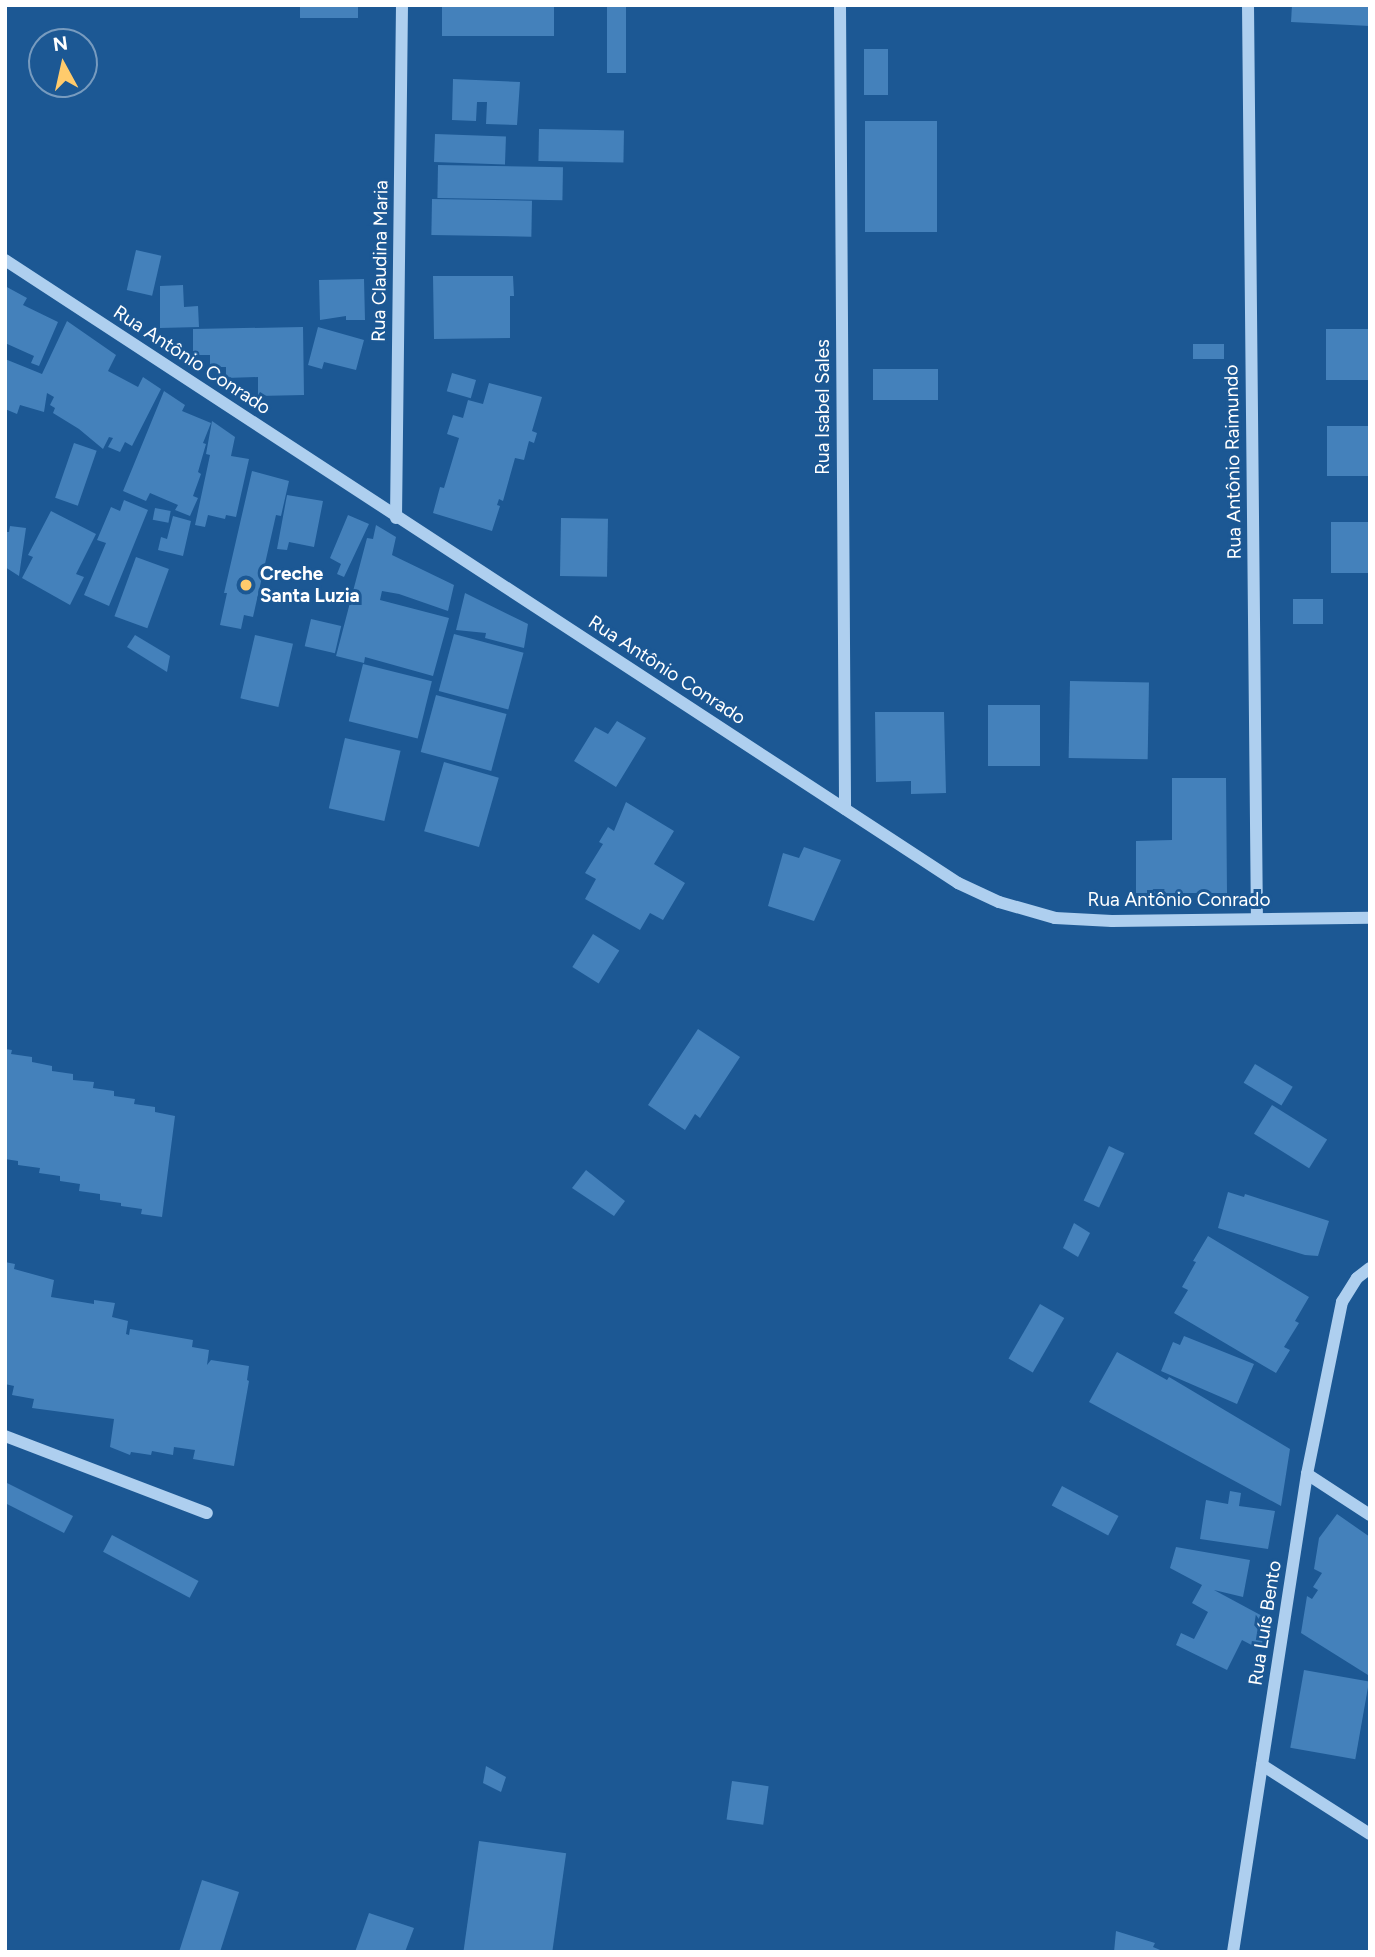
<!DOCTYPE html>
<html>
<head>
<meta charset="utf-8">
<style>
  body { margin:0 }
  #map { position:relative; width:1375px; height:1957px; overflow:hidden; background:#1c5894; font-family:Figtree,sans-serif }
  div>[style] { position:absolute }
  .building>* { inset:0; background:#4481bb; transform-origin:0 0 }
  .minor>* { height:12px; margin:-6px; padding:0 6px; transform-origin:6px; border-radius:6px; background:#aecfef }
  .dots>* { width:19px; height:19px; translate:-50% -50%; box-sizing:border-box; border:4px solid #1c5894; border-radius:50% }
  span { translate:-50% -50%; white-space:nowrap; text-align:center; line-height:1.15; -webkit-text-stroke:6px #1c5894; paint-order:stroke }
  .street-label { font-size:19px; color:#fff }
  .poi-label { font-size:19px; color:#fff; font-weight:700 }
  .left { translate:0 -50%; text-align:left }
  .frame { position:absolute; inset:0; border:7px solid #fff; pointer-events:none }
  .north { position:absolute; left:28px; top:28px; width:70px; height:70px; box-sizing:border-box; background:#1c5894; border:2px solid #779bbf; border-radius:50%; rotate:352deg; font-size:19px; font-weight:700; line-height:28px; text-align:center; color:#fff }
  .north::after { content:''; display:block; margin:auto; width:24px; height:32px; background:#ffcb6c; clip-path:polygon(50% 0,100% 100%,50% 72%,0 100%) }
</style>
</head>
<body>
<div id="map">
  <div class="building">
    <i style="left:300px;top:5px;width:58px;height:13px"></i>
    <i style="left:442px;top:5px;width:112px;height:31px"></i>
    <i style="left:607px;top:5px;width:19px;height:68px"></i>
    <i style="clip-path:polygon(1292px 5px,1370px 5px,1370px 26px,1291px 22px)"></i>
    <i style="left:888px;top:49px;width:46px;height:24px;rotate:90deg"></i>
    <i style="clip-path:polygon(453px 79px,520px 82px,517px 125px,486px 124px,487px 102px,477px 102px,476px 121px,452px 120px)"></i>
    <i style="left:865px;top:121px;width:72px;height:111px"></i>
    <i style="left:539px;top:129px;width:85px;height:32px;rotate:1deg"></i>
    <i style="left:435px;top:134px;width:71px;height:28px;rotate:2deg"></i>
    <i style="left:438px;top:165px;width:125px;height:33px;rotate:1deg"></i>
    <i style="left:432px;top:199px;width:100px;height:36px;rotate:1deg"></i>
    <i style="left:136px;top:250px;width:26px;height:41px;rotate:13deg"></i>
    <i style="clip-path:polygon(433px 276px,513px 276px,514px 296px,510px 296px,510px 338px,434px 339px)"></i>
    <i style="clip-path:polygon(364px 279px,365px 320px,346px 320px,346px 316px,320px 320px,319px 280px)"></i>
    <i style="clip-path:polygon(183px 285px,184px 307px,198px 306px,199px 327px,160px 328px,160px 286px)"></i>
    <i style="clip-path:polygon(5px 286px,27px 298px,23px 305px,58px 322px,39px 366px,31px 363px,34px 356px,5px 343px)"></i>
    <i style="clip-path:polygon(67px 321px,116px 355px,108px 371px,138px 387px,143px 377px,161px 389px,132px 446px,125px 442px,120px 452px,108px 447px,113px 438px,109px 437px,103px 449px,79px 429px,53px 413px,55px 408px,50px 405px,54px 397px,47px 393px,44px 412px,20px 405px,17px 414px,5px 409px,5px 359px,42px 374px)"></i>
    <i style="clip-path:polygon(303px 327px,304px 395px,258px 396px,258px 377px,226px 378px,226px 367px,210px 367px,210px 355px,193px 355px,193px 329px)"></i>
    <i style="clip-path:polygon(318px 327px,364px 340px,356px 370px,324px 362px,322px 369px,308px 365px)"></i>
    <i style="left:1326px;top:329px;width:44px;height:51px"></i>
    <i style="left:1224px;top:344px;width:15px;height:31px;rotate:90deg"></i>
    <i style="left:938px;top:369px;width:31px;height:65px;rotate:90deg"></i>
    <i style="left:452px;top:373px;width:25px;height:19px;rotate:16deg"></i>
    <i style="clip-path:polygon(489px 383px,542px 397px,532px 431px,537px 433px,534px 443px,529px 441px,524px 460px,515px 458px,503px 501px,499px 499px,497px 505px,500px 506px,492px 531px,433px 513px,440px 487px,444px 488px,459px 438px,447px 434px,453px 415px,463px 418px,468px 400px,483px 404px)"></i>
    <i style="clip-path:polygon(164px 391px,185px 405px,182px 411px,211px 423px,203px 443px,206px 444px,198px 472px,201px 474px,193px 496px,198px 498px,190px 516px,175px 510px,178px 505px,150px 493px,146px 501px,123px 491px)"></i>
    <i style="clip-path:polygon(212px 421px,235px 437px,231px 456px,249px 459px,236px 517px,226px 515px,225px 519px,208px 515px,205px 527px,195px 525px,210px 455px,206px 454px)"></i>
    <i style="left:1327px;top:426px;width:43px;height:50px"></i>
    <i style="left:74px;top:443px;width:24px;height:58px;rotate:19deg"></i>
    <i style="clip-path:polygon(252px 471px,289px 481px,281px 516px,276px 515px,253px 617px,244px 615px,241px 629px,220px 625px,227px 593px,224px 593px)"></i>
    <i style="clip-path:polygon(287px 495px,323px 501px,314px 547px,289px 542px,287px 550px,277px 549px)"></i>
    <i style="clip-path:polygon(124px 500px,148px 510px,109px 606px,84px 595px,106px 543px,97px 540px,111px 507px,120px 511px)"></i>
    <i style="left:155px;top:508px;width:16px;height:12px;rotate:11deg"></i>
    <i style="clip-path:polygon(51px 511px,96px 534px,76px 574px,84px 577px,70px 605px,22px 578px,33px 557px,28px 555px)"></i>
    <i style="clip-path:polygon(348px 515px,369px 524px,344px 577px,337px 574px,341px 564px,330px 558px)"></i>
    <i style="clip-path:polygon(173px 516px,191px 521px,183px 556px,158px 550px,161px 537px,167px 539px)"></i>
    <i style="left:561px;top:518px;width:47px;height:58px;rotate:1deg"></i>
    <i style="left:1331px;top:522px;width:39px;height:51px"></i>
    <i style="clip-path:polygon(376px 525px,396px 537px,392px 555px,454px 585px,448px 611px,399px 594px,382px 591px,380px 600px,449px 618px,433px 676px,365px 657px,364px 663px,336px 656px,367px 538px,373px 539px)"></i>
    <i style="clip-path:polygon(10px 526px,26px 528px,19px 576px,5px 567px,5px 532px,9px 532px)"></i>
    <i style="left:136px;top:557px;width:35px;height:63px;rotate:20deg"></i>
    <i style="clip-path:polygon(465px 593px,528px 624px,524px 648px,485px 638px,486px 633px,456px 630px)"></i>
    <i style="left:1293px;top:599px;width:30px;height:25px"></i>
    <i style="left:311px;top:619px;width:31px;height:28px;rotate:13deg"></i>
    <i style="left:454px;top:634px;width:72px;height:59px;rotate:15deg"></i>
    <i style="clip-path:polygon(135px 635px,170px 656px,167px 672px,127px 647px)"></i>
    <i style="left:255px;top:635px;width:39px;height:65px;rotate:13deg"></i>
    <i style="left:363px;top:664px;width:71px;height:59px;rotate:14deg"></i>
    <i style="left:1070px;top:681px;width:79px;height:77px;rotate:1deg"></i>
    <i style="left:436px;top:695px;width:73px;height:59px;rotate:15deg"></i>
    <i style="left:988px;top:705px;width:52px;height:61px"></i>
    <i style="clip-path:polygon(875px 712px,944px 712px,946px 793px,911px 794px,911px 781px,876px 782px)"></i>
    <i style="clip-path:polygon(617px 721px,646px 738px,616px 787px,574px 761px,595px 727px,608px 734px)"></i>
    <i style="left:345px;top:738px;width:57px;height:72px;rotate:13deg"></i>
    <i style="left:444px;top:762px;width:57px;height:72px;rotate:16deg"></i>
    <i style="clip-path:polygon(1172px 778px,1226px 778px,1227px 893px,1136px 893px,1136px 841px,1172px 840px)"></i>
    <i style="clip-path:polygon(626px 802px,674px 831px,654px 864px,685px 883px,663px 920px,650px 913px,640px 930px,585px 899px,596px 879px,585px 873px,603px 844px,599px 842px,608px 827px,614px 831px)"></i>
    <i style="clip-path:polygon(804px 847px,841px 860px,814px 921px,768px 906px,783px 853px,799px 858px)"></i>
    <i style="left:593px;top:934px;width:31px;height:39px;rotate:32deg"></i>
    <i style="clip-path:polygon(698px 1029px,740px 1057px,700px 1118px,695px 1114px,685px 1130px,648px 1105px)"></i>
    <i style="clip-path:polygon(5px 1049px,12px 1050px,11px 1054px,32px 1057px,32px 1062px,52px 1066px,52px 1071px,73px 1074px,73px 1080px,94px 1082px,93px 1088px,114px 1091px,114px 1096px,135px 1099px,134px 1104px,155px 1107px,155px 1112px,175px 1116px,162px 1217px,141px 1214px,142px 1209px,121px 1206px,121px 1203px,100px 1200px,100px 1194px,79px 1191px,80px 1184px,60px 1181px,60px 1176px,39px 1173px,40px 1168px,18px 1165px,18px 1161px,5px 1159px)"></i>
    <i style="left:1255px;top:1064px;width:44px;height:22px;rotate:31deg"></i>
    <i style="left:1272px;top:1105px;width:65px;height:34px;rotate:32deg"></i>
    <i style="left:1109px;top:1146px;width:17px;height:60px;rotate:25deg"></i>
    <i style="clip-path:polygon(586px 1170px,625px 1201px,614px 1216px,572px 1188px)"></i>
    <i style="clip-path:polygon(1228px 1192px,1244px 1197px,1245px 1194px,1329px 1221px,1318px 1256px,1305px 1255px,1218px 1228px)"></i>
    <i style="clip-path:polygon(1074px 1223px,1090px 1233px,1078px 1257px,1063px 1248px)"></i>
    <i style="clip-path:polygon(1208px 1236px,1309px 1297px,1295px 1321px,1299px 1323px,1284px 1347px,1290px 1350px,1276px 1373px,1174px 1313px,1188px 1290px,1182px 1287px,1196px 1262px,1193px 1261px)"></i>
    <i style="clip-path:polygon(5px 1262px,15px 1264px,14px 1269px,54px 1280px,51px 1297px,94px 1304px,94px 1300px,115px 1303px,112px 1317px,128px 1321px,126px 1334px,129px 1335px,130px 1329px,193px 1340px,192px 1347px,209px 1350px,207px 1365px,211px 1360px,249px 1366px,247px 1380px,249px 1381px,234px 1466px,193px 1459px,195px 1450px,174px 1447px,173px 1455px,152px 1451px,151px 1455px,131px 1452px,130px 1455px,110px 1447px,114px 1419px,32px 1408px,34px 1399px,12px 1395px,14px 1386px,5px 1384px)"></i>
    <i style="left:1040px;top:1304px;width:28px;height:63px;rotate:30deg"></i>
    <i style="clip-path:polygon(1184px 1336px,1254px 1364px,1237px 1404px,1161px 1371px,1173px 1342px,1180px 1345px)"></i>
    <i style="clip-path:polygon(1117px 1352px,1167px 1380px,1169px 1377px,1290px 1449px,1281px 1506px,1089px 1402px)"></i>
    <i style="clip-path:polygon(5px 1482px,73px 1516px,64px 1533px,5px 1503px)"></i>
    <i style="left:1062px;top:1486px;width:64px;height:22px;rotate:28deg"></i>
    <i style="clip-path:polygon(1230px 1491px,1241px 1493px,1239px 1506px,1275px 1511px,1268px 1549px,1200px 1539px,1206px 1500px,1228px 1504px)"></i>
    <i style="clip-path:polygon(1337px 1514px,1370px 1537px,1368px 1675px,1301px 1633px,1307px 1596px,1312px 1599px,1318px 1590px,1313px 1587px,1322px 1573px,1314px 1569px,1319px 1538px)"></i>
    <i style="left:112px;top:1535px;width:98px;height:19px;rotate:28deg"></i>
    <i style="clip-path:polygon(1176px 1547px,1250px 1560px,1243px 1597px,1214px 1590px,1266px 1618px,1261px 1650px,1242px 1640px,1227px 1670px,1176px 1645px,1181px 1633px,1194px 1639px,1208px 1612px,1192px 1603px,1202px 1585px,1170px 1568px)"></i>
    <i style="left:1304px;top:1670px;width:66px;height:79px;rotate:10deg"></i>
    <i style="clip-path:polygon(486px 1766px,506px 1777px,501px 1792px,483px 1783px)"></i>
    <i style="left:732px;top:1781px;width:37px;height:39px;rotate:8deg"></i>
    <i style="left:479px;top:1841px;width:88px;height:112px;rotate:8deg"></i>
    <i style="clip-path:polygon(202px 1880px,239px 1892px,220px 1952px,179px 1952px)"></i>
    <i style="clip-path:polygon(369px 1913px,414px 1928px,405px 1952px,355px 1952px)"></i>
    <i style="clip-path:polygon(1116px 1931px,1155px 1943px,1153px 1947px,1165px 1952px,1114px 1952px)"></i>
  </div>
  <div class="minor">
    <i style="left:840px;top:5px;width:804px;rotate:89.64deg"></i>
    <i style="left:1248px;top:5px;width:914px;rotate:89.44deg"></i>
    <i style="left:5px;top:260px;width:1139px;rotate:33.17deg"></i>
    <i style="left:958px;top:883px;width:45px;rotate:24.9deg"></i>
    <i style="left:999px;top:902px;width:58px;rotate:15.9deg"></i>
    <i style="left:1055px;top:918px;width:57px;rotate:3deg"></i>
    <i style="left:1112px;top:921px;width:258px;rotate:-0.7deg"></i>
    <i style="left:396px;top:518px;width:513px;rotate:-89.33deg"></i>
    <i style="left:5px;top:1436px;width:216px;rotate:20.9deg"></i>
    <i style="left:1307px;top:1474px;width:75px;rotate:33.1deg"></i>
    <i style="left:1262px;top:1765px;width:128px;rotate:32.6deg"></i>
    <i style="left:1233px;top:1952px;width:484px;rotate:-81.2deg"></i>
    <i style="left:1307px;top:1474px;width:176px;rotate:-78.5deg"></i>
    <i style="left:1342px;top:1302px;width:28px;rotate:-58deg"></i>
    <i style="left:1357px;top:1278px;width:16px;rotate:-38deg"></i>
  </div>
  <div class="dots">
    <i style="left:246px;top:585px;background:#ffcb6c"></i>
  </div>
  <div class="street-label">
    <span style="left:380px;top:261px;rotate:-89deg">Rua Claudina Maria</span>
    <span style="left:192px;top:360px;rotate:33deg">Rua Antônio Conrado</span>
    <span style="left:823px;top:407px;rotate:-90deg">Rua Isabel Sales</span>
    <span style="left:1233px;top:462px;rotate:-91deg">Rua Antônio Raimundo</span>
    <span style="left:667px;top:670px;rotate:33deg">Rua Antônio Conrado</span>
    <span style="left:1179px;top:900px">Rua Antônio Conrado</span>
    <span style="left:1265px;top:1623px;rotate:-81deg">Rua Luís Bento</span>
  </div>
  <div class="poi-label">
    <span class="left" style="left:260px;top:585px">Creche<br>Santa Luzia</span>
  </div>
  <div class="frame"></div>
  <div class="north">N</div>
</div>
</body>
</html>
